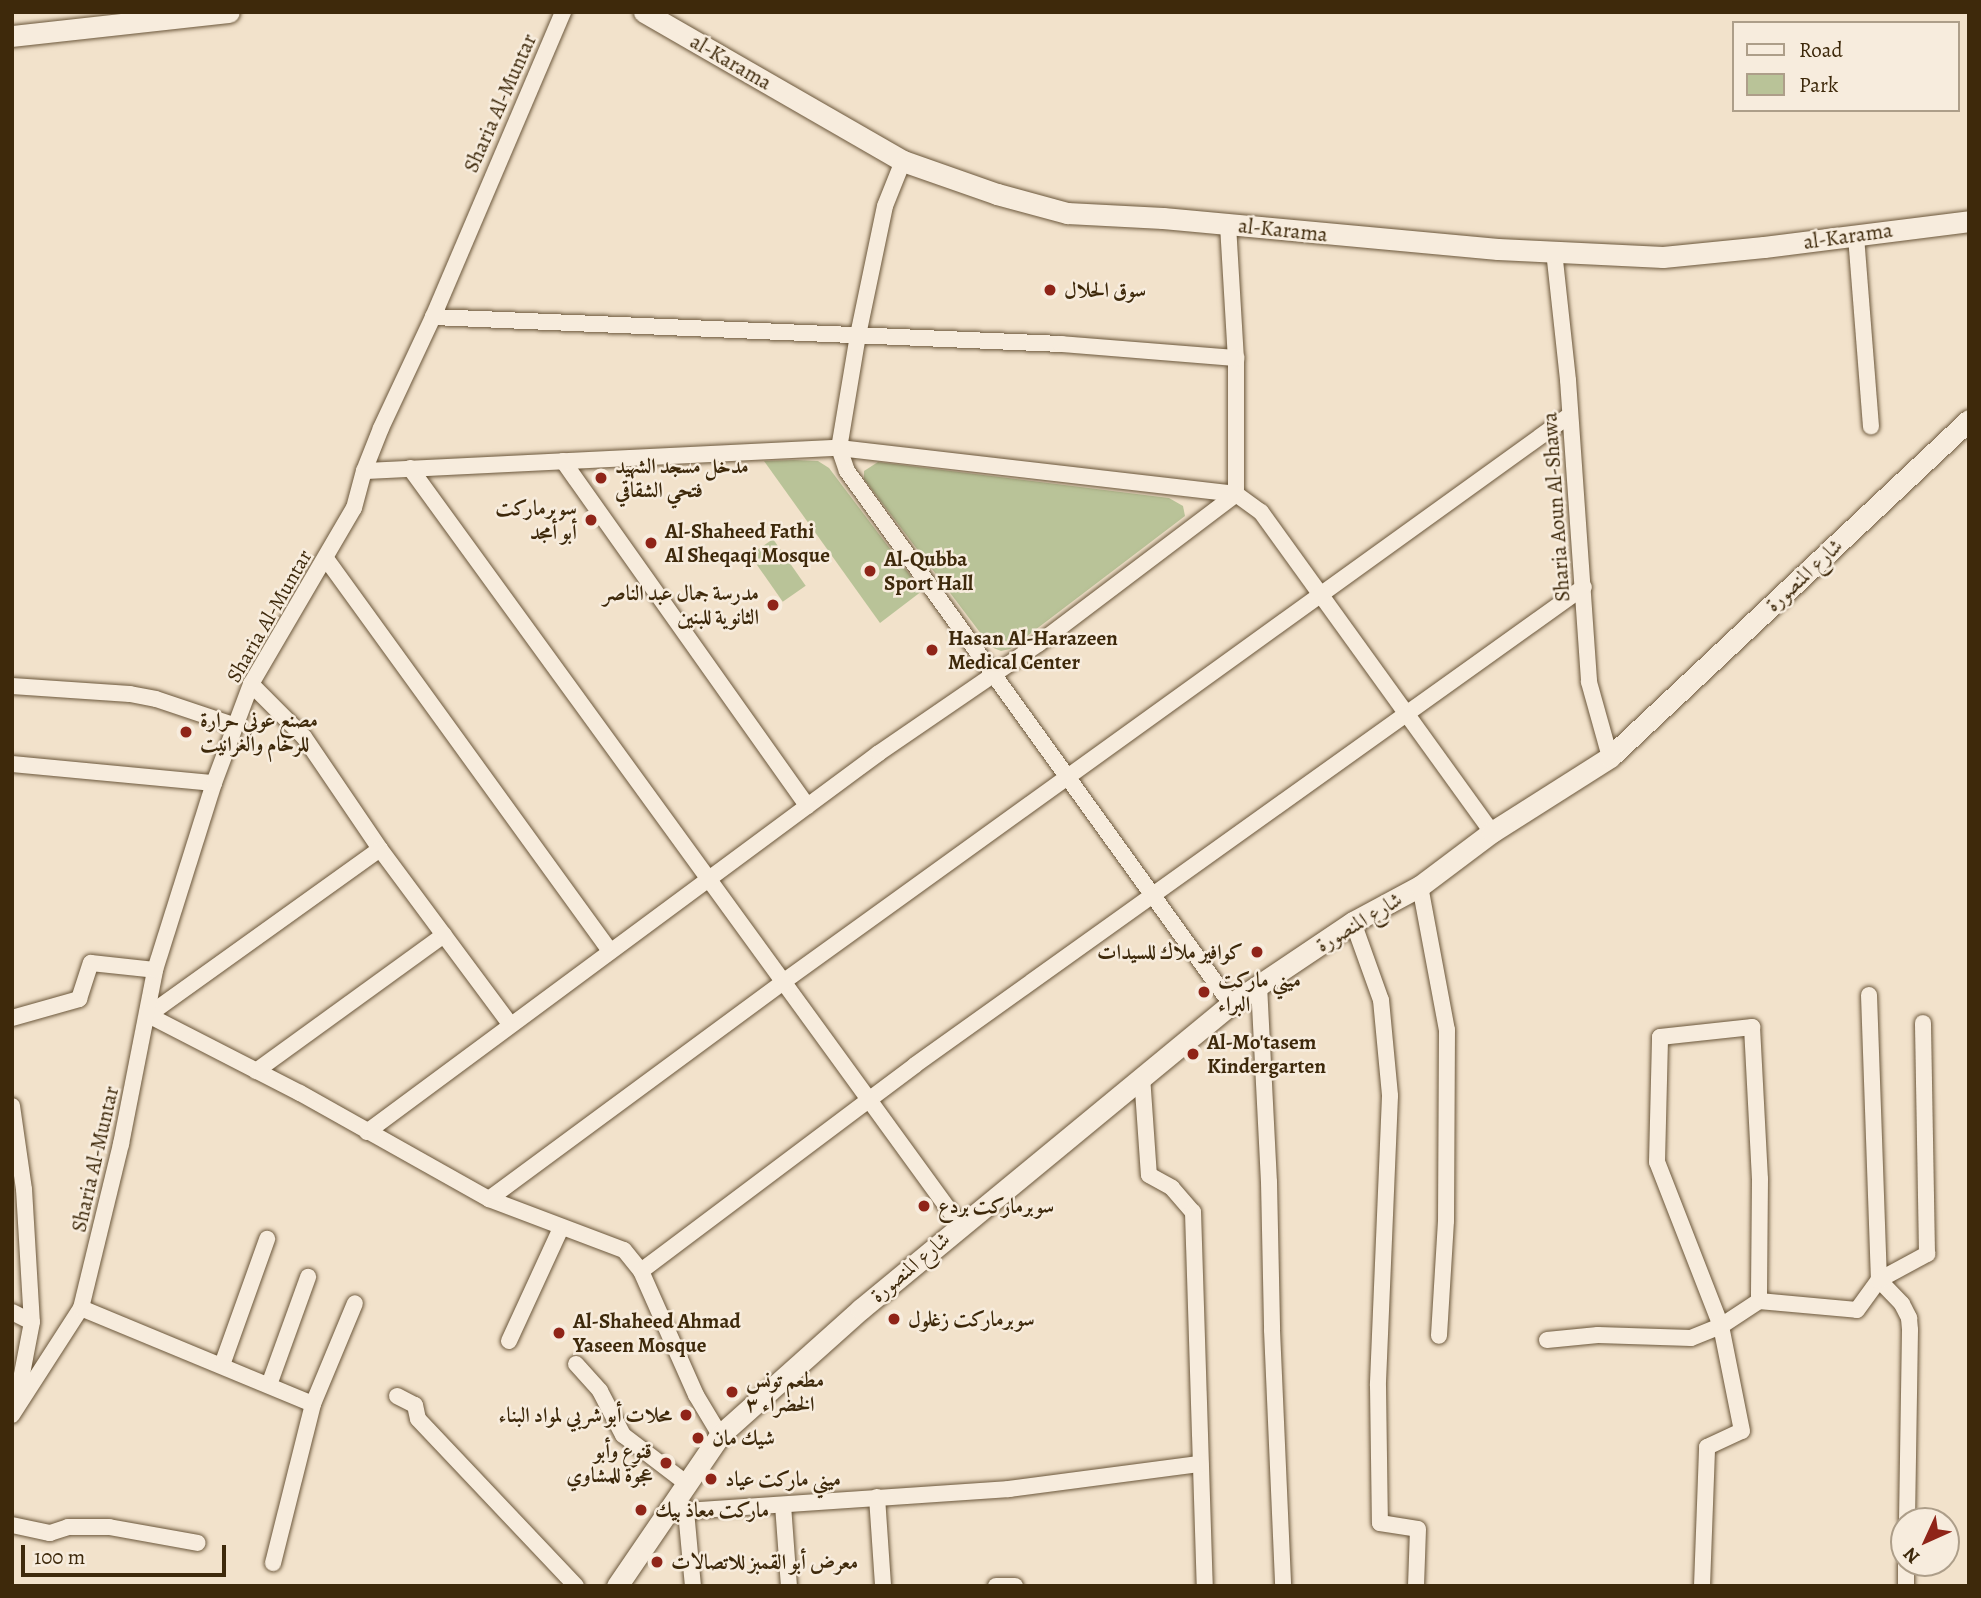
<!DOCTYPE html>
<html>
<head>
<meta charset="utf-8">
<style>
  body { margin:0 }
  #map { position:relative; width:1981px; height:1598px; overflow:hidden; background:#f2e2cb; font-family:Alegreya,Amiri,serif }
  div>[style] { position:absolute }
  .green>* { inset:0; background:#b9c398; transform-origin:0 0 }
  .roads { filter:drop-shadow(0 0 2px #6b573b) drop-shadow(0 0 2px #6b573b) }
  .street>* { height:16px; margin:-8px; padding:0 8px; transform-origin:8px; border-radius:8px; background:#f7ecdd }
  .secondary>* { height:21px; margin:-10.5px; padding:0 10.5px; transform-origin:10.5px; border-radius:10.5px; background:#f7ecdd }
  .dots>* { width:19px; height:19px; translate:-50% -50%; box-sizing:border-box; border:4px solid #f7ecdd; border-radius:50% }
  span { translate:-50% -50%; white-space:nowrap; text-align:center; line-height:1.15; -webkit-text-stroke:5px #f7ecdd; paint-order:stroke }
  .street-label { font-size:21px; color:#3e290b }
  .poi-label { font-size:21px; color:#3e290b; font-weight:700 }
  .left { translate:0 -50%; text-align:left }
  .right { translate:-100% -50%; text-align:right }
  .frame { position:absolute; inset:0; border:14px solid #3e290b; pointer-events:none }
  .legend { position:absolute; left:1732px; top:21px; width:228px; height:91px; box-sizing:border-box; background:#f7ecdd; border:2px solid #ad9e89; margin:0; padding:9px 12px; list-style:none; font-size:21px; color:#3e290b }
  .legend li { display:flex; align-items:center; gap:14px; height:35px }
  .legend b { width:35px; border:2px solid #ad9e89 }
  .north { position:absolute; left:1890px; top:1507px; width:70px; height:70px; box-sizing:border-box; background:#f7ecdd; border:2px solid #ad9e89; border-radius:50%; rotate:225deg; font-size:19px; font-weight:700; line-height:28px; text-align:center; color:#3e290b }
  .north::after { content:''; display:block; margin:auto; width:24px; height:32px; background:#8f2418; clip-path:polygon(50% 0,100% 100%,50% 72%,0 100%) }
  .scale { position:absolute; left:21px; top:1545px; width:205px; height:32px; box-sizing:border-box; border:4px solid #3e290b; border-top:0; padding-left:9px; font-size:21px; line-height:24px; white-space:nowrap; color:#3e290b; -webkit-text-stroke:5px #f7ecdd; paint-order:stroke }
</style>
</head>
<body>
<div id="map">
  <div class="green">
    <i style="clip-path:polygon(794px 460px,818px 461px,829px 468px,922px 591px,880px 623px,764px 461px)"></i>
    <i style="clip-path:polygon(878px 462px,1169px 498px,1183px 506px,1185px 516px,1010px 649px,1001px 651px,991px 647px,864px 479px,864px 471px)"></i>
    <i style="left:773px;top:539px;width:57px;height:28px;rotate:55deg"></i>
  </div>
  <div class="roads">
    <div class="street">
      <i style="left:903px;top:161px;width:48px;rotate:111.8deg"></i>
      <i style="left:885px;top:206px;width:132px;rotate:101.8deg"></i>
      <i style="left:858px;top:335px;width:115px;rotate:99.5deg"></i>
      <i style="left:839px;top:448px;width:24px;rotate:71deg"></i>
      <i style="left:847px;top:471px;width:657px;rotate:54.23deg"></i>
      <i style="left:1228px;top:225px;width:133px;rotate:86.6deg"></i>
      <i style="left:1236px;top:358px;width:136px;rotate:90deg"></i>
      <i style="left:1856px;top:236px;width:191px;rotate:85.5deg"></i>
      <i style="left:1554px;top:251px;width:130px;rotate:83.8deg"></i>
      <i style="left:1568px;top:380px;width:303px;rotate:86deg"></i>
      <i style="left:1589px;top:682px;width:78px;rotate:74.4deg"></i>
      <i style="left:433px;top:317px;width:629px;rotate:2.46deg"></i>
      <i style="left:1061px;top:344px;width:176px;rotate:4.6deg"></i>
      <i style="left:563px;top:461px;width:423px;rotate:54.7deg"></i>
      <i style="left:410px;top:468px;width:936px;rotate:54deg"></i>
      <i style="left:364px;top:471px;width:476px;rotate:-2.8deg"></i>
      <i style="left:839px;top:448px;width:400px;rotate:6.6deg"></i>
      <i style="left:1236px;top:494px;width:31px;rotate:36deg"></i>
      <i style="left:1261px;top:512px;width:395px;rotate:54.2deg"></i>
      <i style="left:327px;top:560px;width:483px;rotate:54.1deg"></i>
      <i style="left:251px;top:684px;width:75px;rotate:45deg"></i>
      <i style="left:304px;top:737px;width:135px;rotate:55.8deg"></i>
      <i style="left:380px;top:849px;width:218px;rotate:53.4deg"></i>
      <i style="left:12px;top:686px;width:118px;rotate:3.9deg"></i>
      <i style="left:130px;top:694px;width:26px;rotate:11deg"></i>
      <i style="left:156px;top:699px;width:84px;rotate:18.6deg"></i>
      <i style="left:12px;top:764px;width:203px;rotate:5.4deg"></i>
      <i style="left:380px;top:849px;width:285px;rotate:144.4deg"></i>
      <i style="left:148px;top:1015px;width:171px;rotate:27.2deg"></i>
      <i style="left:300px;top:1093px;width:217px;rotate:29.3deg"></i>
      <i style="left:489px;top:1199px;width:144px;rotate:20.7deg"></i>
      <i style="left:624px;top:1250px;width:27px;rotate:51deg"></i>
      <i style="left:641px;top:1271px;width:136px;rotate:66.1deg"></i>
      <i style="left:696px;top:1395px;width:47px;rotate:59deg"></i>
      <i style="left:1420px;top:886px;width:147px;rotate:79.4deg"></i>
      <i style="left:1447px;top:1030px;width:191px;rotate:90.3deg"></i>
      <i style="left:1446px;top:1221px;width:115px;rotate:93.5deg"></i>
      <i style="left:1353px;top:922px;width:83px;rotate:70.3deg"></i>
      <i style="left:1381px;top:1000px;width:96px;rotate:84.6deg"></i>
      <i style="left:1390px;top:1096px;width:290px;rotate:92.4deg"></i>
      <i style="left:1378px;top:1386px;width:137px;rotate:89.2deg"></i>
      <i style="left:1380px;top:1523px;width:38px;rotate:9deg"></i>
      <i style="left:1418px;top:1529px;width:57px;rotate:92deg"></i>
      <i style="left:1259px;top:985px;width:197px;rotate:87.1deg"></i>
      <i style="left:1269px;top:1182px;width:148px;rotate:88.8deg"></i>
      <i style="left:1272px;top:1330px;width:256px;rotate:87.5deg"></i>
      <i style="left:1869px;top:995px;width:285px;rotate:88deg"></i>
      <i style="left:1879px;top:1280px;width:33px;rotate:46deg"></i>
      <i style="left:1902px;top:1304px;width:16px;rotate:63deg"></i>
      <i style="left:1909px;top:1318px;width:12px;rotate:85deg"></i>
      <i style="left:1910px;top:1330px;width:191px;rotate:90.9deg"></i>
      <i style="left:12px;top:1018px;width:70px;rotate:-15.8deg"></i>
      <i style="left:79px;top:999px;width:38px;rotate:-72deg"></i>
      <i style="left:91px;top:963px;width:64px;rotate:6.2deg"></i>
      <i style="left:256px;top:1071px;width:232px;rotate:-35.9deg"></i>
      <i style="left:1142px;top:1076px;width:99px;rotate:86deg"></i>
      <i style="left:1149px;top:1175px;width:26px;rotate:29deg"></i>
      <i style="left:1172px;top:1188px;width:32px;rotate:49deg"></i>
      <i style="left:1193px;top:1212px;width:374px;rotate:88.2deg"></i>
      <i style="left:12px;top:1106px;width:84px;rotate:81.8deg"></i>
      <i style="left:24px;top:1189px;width:133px;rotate:86.6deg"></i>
      <i style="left:32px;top:1322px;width:79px;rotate:100.9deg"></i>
      <i style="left:367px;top:1132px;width:637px;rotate:-36.51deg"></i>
      <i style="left:879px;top:753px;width:193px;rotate:-34.4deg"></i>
      <i style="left:1038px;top:644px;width:248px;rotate:-37.1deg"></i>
      <i style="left:489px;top:1199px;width:365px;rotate:-36.4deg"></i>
      <i style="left:783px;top:982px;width:970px;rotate:-35.77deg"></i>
      <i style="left:641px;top:1271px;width:343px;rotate:-36.9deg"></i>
      <i style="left:915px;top:1065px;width:822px;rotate:-35.55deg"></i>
      <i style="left:81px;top:1308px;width:251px;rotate:22.5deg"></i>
      <i style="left:313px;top:1404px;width:164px;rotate:104.1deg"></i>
      <i style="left:12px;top:1312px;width:22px;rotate:27deg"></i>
      <i style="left:1547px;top:1340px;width:51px;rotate:-5.6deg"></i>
      <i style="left:1598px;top:1335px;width:93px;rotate:1.8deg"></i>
      <i style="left:1691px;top:1338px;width:32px;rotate:-22deg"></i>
      <i style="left:1721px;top:1326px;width:45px;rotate:-33.3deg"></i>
      <i style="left:1759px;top:1301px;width:98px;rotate:5.2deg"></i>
      <i style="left:1857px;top:1310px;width:37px;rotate:-54deg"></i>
      <i style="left:1879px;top:1280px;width:55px;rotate:-28.4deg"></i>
      <i style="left:1927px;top:1254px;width:231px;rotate:-91deg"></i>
      <i style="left:509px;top:1341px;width:124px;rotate:-65.3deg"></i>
      <i style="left:576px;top:1364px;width:36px;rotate:48deg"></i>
      <i style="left:600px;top:1391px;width:50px;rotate:62.4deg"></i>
      <i style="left:623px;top:1435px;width:79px;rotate:37.3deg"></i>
      <i style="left:222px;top:1365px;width:134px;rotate:-70.3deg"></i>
      <i style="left:269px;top:1385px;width:115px;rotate:-70.1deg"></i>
      <i style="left:397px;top:1396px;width:20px;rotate:27deg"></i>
      <i style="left:415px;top:1405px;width:14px;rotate:78deg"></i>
      <i style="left:418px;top:1419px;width:230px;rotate:46.6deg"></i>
      <i style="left:313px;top:1404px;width:109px;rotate:-67.4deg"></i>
      <i style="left:12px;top:1415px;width:127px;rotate:-57.2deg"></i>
      <i style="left:81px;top:1308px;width:169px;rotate:-76.3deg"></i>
      <i style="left:121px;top:1144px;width:177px;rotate:-78.9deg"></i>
      <i style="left:155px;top:970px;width:196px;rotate:-72.5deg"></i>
      <i style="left:214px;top:783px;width:106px;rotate:-69.5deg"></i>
      <i style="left:251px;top:684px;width:204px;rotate:-59.7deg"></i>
      <i style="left:354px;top:508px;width:38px;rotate:-75deg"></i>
      <i style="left:364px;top:471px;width:46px;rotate:-68.4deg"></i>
      <i style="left:381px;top:428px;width:123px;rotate:-64.9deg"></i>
      <i style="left:433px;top:317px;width:332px;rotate:-66.9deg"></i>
      <i style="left:877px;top:1497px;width:89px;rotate:86.1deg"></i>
      <i style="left:783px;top:1505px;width:81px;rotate:85.8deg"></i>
      <i style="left:669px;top:1507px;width:17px;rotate:13deg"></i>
      <i style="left:686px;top:1511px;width:324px;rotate:-3.9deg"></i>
      <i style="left:1009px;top:1489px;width:193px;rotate:-7.5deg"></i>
      <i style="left:686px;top:1511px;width:75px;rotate:84.7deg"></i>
      <i style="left:12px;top:1525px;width:39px;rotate:12deg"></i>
      <i style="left:50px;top:1533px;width:19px;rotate:-18deg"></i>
      <i style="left:68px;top:1527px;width:41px"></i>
      <i style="left:109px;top:1527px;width:90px;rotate:10.2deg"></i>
      <i style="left:996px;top:1586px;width:19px"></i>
      <i style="left:1702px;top:1586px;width:139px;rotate:-87.9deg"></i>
      <i style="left:1707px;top:1447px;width:38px;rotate:-25deg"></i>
      <i style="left:1742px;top:1431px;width:107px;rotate:-101.3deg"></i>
      <i style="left:1721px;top:1326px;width:176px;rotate:-111.3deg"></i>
      <i style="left:1657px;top:1162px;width:125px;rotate:-88.6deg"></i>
      <i style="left:1660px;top:1037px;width:93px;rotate:-6.2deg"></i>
      <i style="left:1752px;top:1027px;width:152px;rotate:87deg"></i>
      <i style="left:1760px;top:1179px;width:122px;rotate:90.5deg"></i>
      <i style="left:1906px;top:1586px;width:23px;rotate:-90deg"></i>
    </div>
    <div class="secondary">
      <i style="left:644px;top:12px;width:299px;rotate:29.9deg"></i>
      <i style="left:903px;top:161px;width:100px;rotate:19.3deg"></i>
      <i style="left:997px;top:194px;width:73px;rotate:15.2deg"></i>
      <i style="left:1067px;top:213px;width:96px;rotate:3deg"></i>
      <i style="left:1163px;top:218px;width:336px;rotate:5.3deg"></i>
      <i style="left:1498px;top:249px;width:165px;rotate:2.8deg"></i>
      <i style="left:1663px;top:257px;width:101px;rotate:-5.7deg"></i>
      <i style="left:1764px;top:247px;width:207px;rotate:-7.2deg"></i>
      <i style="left:12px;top:36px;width:218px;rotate:-6.3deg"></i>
      <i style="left:617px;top:1586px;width:183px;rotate:-55.7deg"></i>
      <i style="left:720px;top:1435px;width:189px;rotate:-41.8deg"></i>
      <i style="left:861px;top:1309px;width:480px;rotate:-39.5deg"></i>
      <i style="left:1231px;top:1004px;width:147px;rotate:-33.9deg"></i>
      <i style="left:1353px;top:922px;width:76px;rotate:-28.2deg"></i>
      <i style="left:1420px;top:886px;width:90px;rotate:-36.9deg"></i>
      <i style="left:1492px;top:832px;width:140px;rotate:-32.4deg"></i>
      <i style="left:1610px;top:757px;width:492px;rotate:-43.2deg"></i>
    </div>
  </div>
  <div class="dots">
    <i style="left:1050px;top:290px;background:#8f2418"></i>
    <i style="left:601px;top:478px;background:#8f2418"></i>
    <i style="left:591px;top:520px;background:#8f2418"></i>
    <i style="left:651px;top:543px;background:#8f2418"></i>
    <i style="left:870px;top:571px;background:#8f2418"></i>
    <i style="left:773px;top:605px;background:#8f2418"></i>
    <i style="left:932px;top:650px;background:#8f2418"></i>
    <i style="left:186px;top:732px;background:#8f2418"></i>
    <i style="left:1257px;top:952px;background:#8f2418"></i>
    <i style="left:1204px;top:992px;background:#8f2418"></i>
    <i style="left:1193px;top:1054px;background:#8f2418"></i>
    <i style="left:924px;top:1206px;background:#8f2418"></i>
    <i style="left:894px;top:1319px;background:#8f2418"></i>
    <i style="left:559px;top:1333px;background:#8f2418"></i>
    <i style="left:732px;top:1392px;background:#8f2418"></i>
    <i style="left:686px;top:1415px;background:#8f2418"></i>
    <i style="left:698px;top:1438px;background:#8f2418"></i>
    <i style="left:666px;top:1463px;background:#8f2418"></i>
    <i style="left:711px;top:1479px;background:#8f2418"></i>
    <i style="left:641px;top:1510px;background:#8f2418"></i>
    <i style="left:657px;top:1562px;background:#8f2418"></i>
  </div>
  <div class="street-label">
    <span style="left:731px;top:62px;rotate:30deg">al-Karama</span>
    <span style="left:500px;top:103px;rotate:-66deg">Sharia Al-Muntar</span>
    <span style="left:1283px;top:230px;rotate:6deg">al-Karama</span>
    <span style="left:1848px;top:236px;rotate:-8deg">al-Karama</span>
    <span style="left:1556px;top:507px;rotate:-94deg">Sharia Aoun Al-Shawa</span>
    <span style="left:1804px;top:575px;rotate:-43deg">شارع المنصورة</span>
    <span style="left:269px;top:616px;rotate:-60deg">Sharia Al-Muntar</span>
    <span style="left:1359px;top:922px;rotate:-31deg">شارع المنصورة</span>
    <span style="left:95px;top:1159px;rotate:-77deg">Sharia Al-Muntar</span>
    <span style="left:910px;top:1267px;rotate:-40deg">شارع المنصورة</span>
  </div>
  <div class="poi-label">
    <span class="left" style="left:1064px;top:290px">سوق الحلال</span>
    <span class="left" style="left:615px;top:478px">مدخل مسجد الشهيد<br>فتحي الشقاقي</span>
    <span class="right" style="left:577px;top:520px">سوبرماركت<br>أبو أمجد</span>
    <span class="left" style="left:665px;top:543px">Al-Shaheed Fathi<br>Al Sheqaqi Mosque</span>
    <span class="left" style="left:884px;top:571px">Al-Qubba<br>Sport Hall</span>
    <span class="right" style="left:759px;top:605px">مدرسة جمال عبد الناصر<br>الثانوية للبنين</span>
    <span class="left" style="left:948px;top:650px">Hasan Al-Harazeen<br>Medical Center</span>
    <span class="left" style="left:200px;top:732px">مصنع عوني حرارة<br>للرخام والغرانيت</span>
    <span class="right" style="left:1243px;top:952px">كوافير ملاك للسيدات</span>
    <span class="left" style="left:1218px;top:992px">ميني ماركت<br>البراء</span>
    <span class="left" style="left:1207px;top:1054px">Al-Mo'tasem<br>Kindergarten</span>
    <span class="left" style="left:938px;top:1206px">سوبرماركت بردع</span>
    <span class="left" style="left:908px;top:1319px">سوبرماركت زغلول</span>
    <span class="left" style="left:573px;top:1333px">Al-Shaheed Ahmad<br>Yaseen Mosque</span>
    <span class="left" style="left:746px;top:1392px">مطعم تونس<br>الخضراء ٣</span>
    <span class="right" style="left:672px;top:1415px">محلات أبو شربي لمواد البناء</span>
    <span class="left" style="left:712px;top:1438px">شيك مان</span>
    <span class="right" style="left:652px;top:1463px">قنوع وأبو<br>عجوة للمشاوي</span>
    <span class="left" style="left:725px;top:1479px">ميني ماركت عياد</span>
    <span class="left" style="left:655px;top:1510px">ماركت معاذ بيك</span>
    <span class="left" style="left:671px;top:1562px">معرض أبو القمبز للاتصالات</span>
  </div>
  <div class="frame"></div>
  <ul class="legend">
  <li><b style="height:9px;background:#f7ecdd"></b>Road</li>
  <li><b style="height:19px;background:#b9c398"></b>Park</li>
  </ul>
  <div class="north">N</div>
  <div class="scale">100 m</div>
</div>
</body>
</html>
